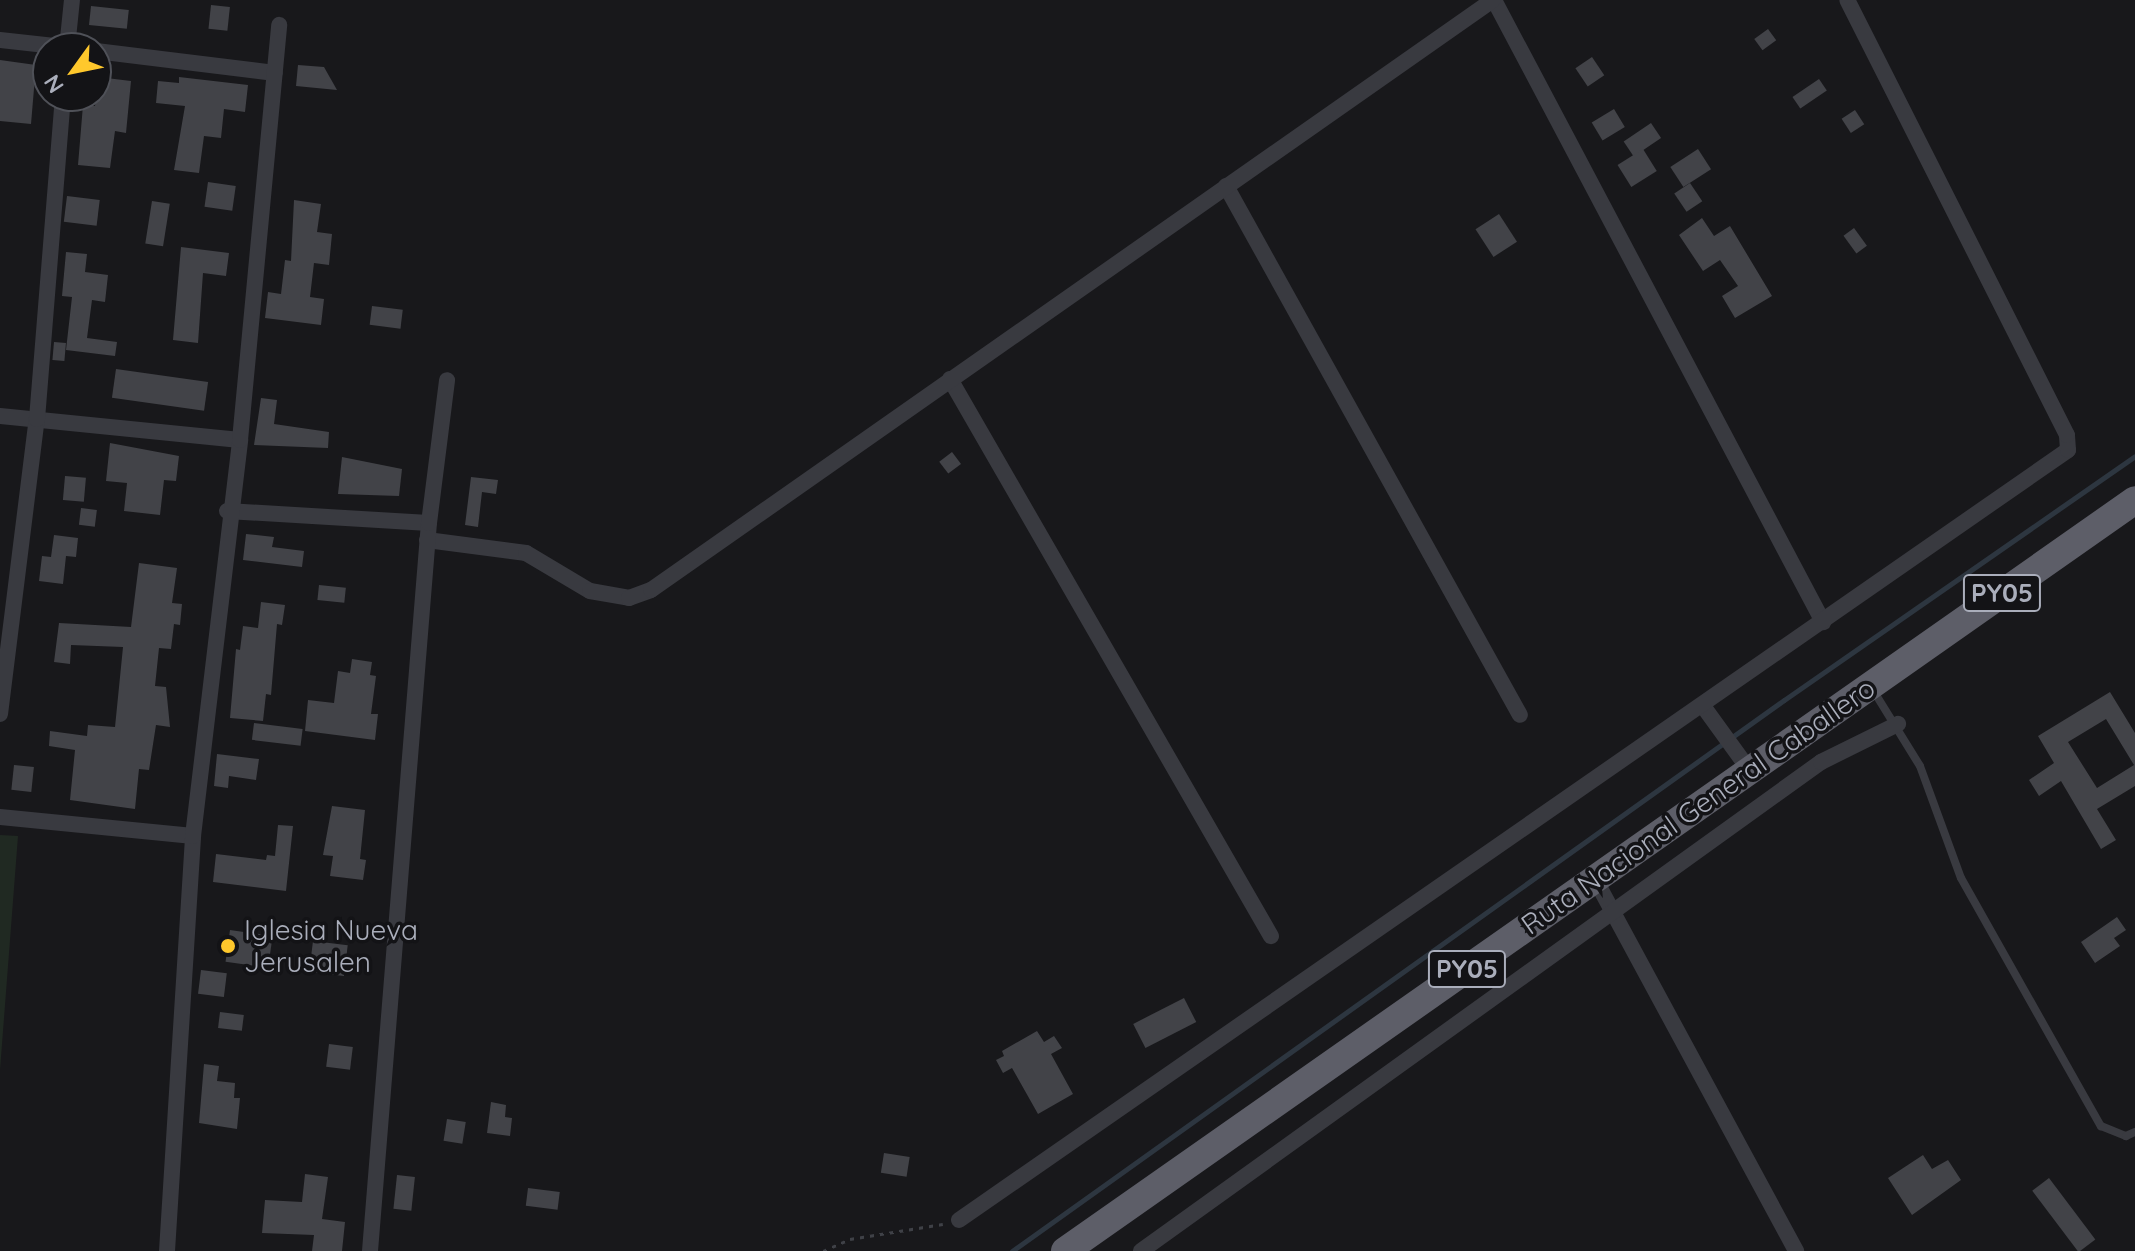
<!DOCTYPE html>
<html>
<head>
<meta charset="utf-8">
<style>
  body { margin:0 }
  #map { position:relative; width:2135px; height:1251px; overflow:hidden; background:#18181b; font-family:Quicksand,sans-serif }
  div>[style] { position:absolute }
  .green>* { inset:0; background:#202922 }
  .stream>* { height:5px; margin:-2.5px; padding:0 2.5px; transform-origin:2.5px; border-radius:2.5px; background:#2d3640 }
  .building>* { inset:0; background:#424348; transform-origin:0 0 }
  .path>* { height:3px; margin-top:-1.5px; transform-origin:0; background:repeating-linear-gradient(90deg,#3f4147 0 4px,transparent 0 10px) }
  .service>* { height:8px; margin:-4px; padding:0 4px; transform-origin:4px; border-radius:4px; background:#393a40 }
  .minor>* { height:16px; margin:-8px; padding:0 8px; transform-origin:8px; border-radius:8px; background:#393a40 }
  .trunk>* { height:28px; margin:-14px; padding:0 14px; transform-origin:14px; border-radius:14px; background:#5d5e68 }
  .dots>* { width:22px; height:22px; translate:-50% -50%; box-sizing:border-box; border:4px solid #131316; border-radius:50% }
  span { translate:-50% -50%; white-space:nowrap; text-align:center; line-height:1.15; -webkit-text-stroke:7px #131316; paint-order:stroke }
  .shield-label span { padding:2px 6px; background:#131316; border:2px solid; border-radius:6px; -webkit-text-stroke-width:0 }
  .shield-label { font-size:26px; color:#aaaebb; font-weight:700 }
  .street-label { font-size:28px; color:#aaaebb }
  .poi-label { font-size:28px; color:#aaaebb }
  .left { translate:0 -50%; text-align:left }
  .north { position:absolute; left:32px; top:32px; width:80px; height:80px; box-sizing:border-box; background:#131316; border:2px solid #4f5158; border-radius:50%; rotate:237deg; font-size:22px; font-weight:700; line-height:32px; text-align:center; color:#aaaebb }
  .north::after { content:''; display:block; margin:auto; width:28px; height:36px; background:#ffc82c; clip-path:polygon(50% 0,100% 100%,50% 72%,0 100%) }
</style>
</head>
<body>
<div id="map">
  <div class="green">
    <i style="clip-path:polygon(0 835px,18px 836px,0 1070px)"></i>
  </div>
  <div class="stream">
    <i style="left:1012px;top:1251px;width:948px;rotate:-35.52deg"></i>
    <i style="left:1784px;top:700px;width:427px;rotate:-34.8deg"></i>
  </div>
  <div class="building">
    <i style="left:211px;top:5px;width:19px;height:24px;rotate:6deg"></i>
    <i style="left:91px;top:6px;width:38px;height:19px;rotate:6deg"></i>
    <i style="left:1768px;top:29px;width:14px;height:17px;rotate:54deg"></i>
    <i style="left:1592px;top:57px;width:22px;height:20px;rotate:56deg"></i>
    <i style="clip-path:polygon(0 60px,36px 65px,31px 124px,0 121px)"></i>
    <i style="clip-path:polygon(298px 65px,324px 67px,337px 90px,296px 86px)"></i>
    <i style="clip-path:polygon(98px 77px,131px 81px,126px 133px,115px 131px,110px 168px,78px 165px,83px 105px,95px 106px)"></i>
    <i style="clip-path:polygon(179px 77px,248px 85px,245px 112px,224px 109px,221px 138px,204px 136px,199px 173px,174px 170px,185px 106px,156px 103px,158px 81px,179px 83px)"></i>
    <i style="left:1819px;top:79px;width:14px;height:32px;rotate:56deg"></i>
    <i style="left:1614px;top:109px;width:21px;height:26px;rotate:59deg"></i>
    <i style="left:1855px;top:110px;width:17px;height:16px;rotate:57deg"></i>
    <i style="left:1651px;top:123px;width:18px;height:33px;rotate:56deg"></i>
    <i style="left:1643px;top:149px;width:26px;height:30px;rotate:58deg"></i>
    <i style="left:1698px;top:149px;width:24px;height:33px;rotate:57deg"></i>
    <i style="left:208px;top:182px;width:28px;height:25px;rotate:8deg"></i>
    <i style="left:1690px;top:183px;width:22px;height:19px;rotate:56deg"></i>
    <i style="left:67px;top:196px;width:33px;height:26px;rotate:7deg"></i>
    <i style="clip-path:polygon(294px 200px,321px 204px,317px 232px,332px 234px,329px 265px,314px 263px,310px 297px,324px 299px,321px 325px,265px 318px,268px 292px,281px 294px,285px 260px,291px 261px)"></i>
    <i style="left:152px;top:201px;width:18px;height:43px;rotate:9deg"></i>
    <i style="left:1499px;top:214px;width:33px;height:28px;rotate:57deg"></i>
    <i style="clip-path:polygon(1702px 218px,1714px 236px,1730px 226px,1772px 296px,1735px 318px,1722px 296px,1738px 286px,1720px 260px,1703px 271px,1679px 235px)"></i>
    <i style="left:1854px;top:228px;width:22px;height:13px;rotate:54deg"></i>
    <i style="clip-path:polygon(181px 247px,229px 253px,226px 276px,203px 273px,198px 343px,173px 340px)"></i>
    <i style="clip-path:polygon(66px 252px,87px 254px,85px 272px,108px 275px,105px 302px,92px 300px,87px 338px,117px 342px,115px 356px,66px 350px,72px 297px,62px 296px)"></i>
    <i style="left:372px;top:306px;width:31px;height:19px;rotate:7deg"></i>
    <i style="left:54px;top:342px;width:12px;height:18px;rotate:5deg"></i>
    <i style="left:116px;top:369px;width:93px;height:29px;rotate:8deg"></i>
    <i style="clip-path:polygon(261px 398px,277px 400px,274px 424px,329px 432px,328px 448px,254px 445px)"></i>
    <i style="clip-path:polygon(110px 443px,179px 456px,176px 481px,164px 480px,160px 515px,124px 511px,127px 483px,106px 481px)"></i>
    <i style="left:952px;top:452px;width:15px;height:16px;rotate:53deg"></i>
    <i style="clip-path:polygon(342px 457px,402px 469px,399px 496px,338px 494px)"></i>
    <i style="left:65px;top:476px;width:21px;height:24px;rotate:5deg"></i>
    <i style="clip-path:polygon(471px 477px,498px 480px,496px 494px,482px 492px,478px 527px,465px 525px)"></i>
    <i style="left:81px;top:508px;width:16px;height:17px;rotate:7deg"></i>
    <i style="clip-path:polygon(246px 534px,274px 537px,272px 547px,304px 551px,302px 567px,243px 560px)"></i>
    <i style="clip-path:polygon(54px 535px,78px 538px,76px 557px,66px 556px,63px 584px,39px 581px,42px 556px,51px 557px)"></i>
    <i style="clip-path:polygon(139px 563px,177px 568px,172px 603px,182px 604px,180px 625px,174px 624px,171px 649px,159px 648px,155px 686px,166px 687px,170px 727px,156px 725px,149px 770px,139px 769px,135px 809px,70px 800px,75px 750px,49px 746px,50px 731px,87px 736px,88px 725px,115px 727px,123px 647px,71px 645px,70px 664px,54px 662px,59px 623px,131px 627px)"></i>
    <i style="left:319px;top:585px;width:27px;height:15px;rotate:6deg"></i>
    <i style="clip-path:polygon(261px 602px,285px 605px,282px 625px,277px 624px,271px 695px,266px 694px,263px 721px,230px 718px,236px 649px,240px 650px,243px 626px,258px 628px)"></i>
    <i style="clip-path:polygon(352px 659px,372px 662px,370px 675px,376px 676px,371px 714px,378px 714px,375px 740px,305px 731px,308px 700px,334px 703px,338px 671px,350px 673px)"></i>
    <i style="clip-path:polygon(evenodd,2110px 692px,2135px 733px,2135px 786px,2097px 809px,2116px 840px,2101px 849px,2061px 781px,2039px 796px,2029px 780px,2054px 763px,2038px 736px,2110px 692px,2106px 719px,2134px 765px,2097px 788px,2068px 742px,2106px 719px)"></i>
    <i style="left:254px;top:723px;width:49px;height:17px;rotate:7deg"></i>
    <i style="clip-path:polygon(217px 754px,259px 759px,256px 780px,229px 776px,228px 788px,214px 786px)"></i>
    <i style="left:14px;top:765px;width:20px;height:25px;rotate:6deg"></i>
    <i style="clip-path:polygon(332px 806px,365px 810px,360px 859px,366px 860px,363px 880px,330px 876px,333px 856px,323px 855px)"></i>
    <i style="clip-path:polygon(278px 825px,293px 826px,286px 891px,213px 882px,216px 854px,266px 860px,267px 855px,275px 856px)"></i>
    <i style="clip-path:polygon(2117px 917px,2126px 930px,2114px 938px,2120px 946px,2095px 963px,2081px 942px)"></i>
    <i style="left:230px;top:930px;width:43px;height:32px;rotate:8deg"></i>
    <i style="left:313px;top:941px;width:35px;height:31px;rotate:7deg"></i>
    <i style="left:201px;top:970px;width:26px;height:24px;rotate:7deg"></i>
    <i style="left:1184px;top:998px;width:27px;height:57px;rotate:63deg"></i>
    <i style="left:220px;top:1012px;width:24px;height:16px;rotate:7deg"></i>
    <i style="clip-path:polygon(1037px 1031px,1044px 1042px,1054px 1036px,1062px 1048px,1051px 1054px,1073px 1094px,1038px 1114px,1012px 1068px,1003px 1073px,996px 1060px,1004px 1056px,1002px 1051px)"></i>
    <i style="left:329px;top:1044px;width:24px;height:23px;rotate:7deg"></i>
    <i style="clip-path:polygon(204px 1064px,219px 1066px,217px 1081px,235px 1083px,234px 1098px,240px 1098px,237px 1129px,199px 1123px)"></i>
    <i style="clip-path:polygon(491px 1102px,506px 1105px,505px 1117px,512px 1118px,510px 1136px,487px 1133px)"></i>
    <i style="left:447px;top:1119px;width:19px;height:22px;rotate:9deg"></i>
    <i style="left:884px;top:1153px;width:26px;height:20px;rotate:9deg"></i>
    <i style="clip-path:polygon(1923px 1155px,1932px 1169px,1948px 1160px,1961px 1180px,1912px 1215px,1888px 1178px)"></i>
    <i style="clip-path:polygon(305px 1174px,328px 1177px,322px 1219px,345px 1222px,342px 1251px,312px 1251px,314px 1235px,262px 1233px,265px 1200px,302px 1202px)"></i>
    <i style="left:397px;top:1175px;width:18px;height:34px;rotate:6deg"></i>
    <i style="left:2049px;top:1178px;width:77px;height:21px;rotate:53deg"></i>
    <i style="left:528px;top:1188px;width:32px;height:18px;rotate:7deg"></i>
  </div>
  <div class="path">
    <i style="left:823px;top:1251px;width:30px;rotate:-24deg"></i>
    <i style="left:850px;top:1239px;width:94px;rotate:-9.2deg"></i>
  </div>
  <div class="service">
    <i style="left:1873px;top:690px;width:89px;rotate:58.3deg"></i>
    <i style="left:1920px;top:766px;width:119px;rotate:69.9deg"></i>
    <i style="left:1961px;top:878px;width:285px;rotate:60.6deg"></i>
    <i style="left:2101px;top:1126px;width:27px;rotate:22deg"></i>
    <i style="left:2126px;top:1136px;width:10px;rotate:-24deg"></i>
  </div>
  <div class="minor">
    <i style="left:1494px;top:0;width:704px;rotate:62.12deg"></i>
    <i style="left:0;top:40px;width:73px;rotate:6.3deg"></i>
    <i style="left:67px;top:48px;width:48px;rotate:-84.1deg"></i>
    <i style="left:96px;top:51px;width:180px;rotate:7deg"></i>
    <i style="left:1226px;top:186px;width:605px;rotate:60.94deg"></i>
    <i style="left:950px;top:379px;width:643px;rotate:60.05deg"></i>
    <i style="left:0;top:416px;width:241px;rotate:5.7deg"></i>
    <i style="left:227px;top:511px;width:202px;rotate:3.4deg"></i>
    <i style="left:427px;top:540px;width:100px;rotate:7.5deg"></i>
    <i style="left:526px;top:553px;width:74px;rotate:30.7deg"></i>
    <i style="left:590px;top:591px;width:40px;rotate:10deg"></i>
    <i style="left:629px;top:598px;width:23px;rotate:-20deg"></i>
    <i style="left:651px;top:590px;width:1028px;rotate:-35.02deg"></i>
    <i style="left:1703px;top:706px;width:80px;rotate:54.1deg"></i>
    <i style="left:0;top:714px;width:297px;rotate:-82.9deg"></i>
    <i style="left:37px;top:419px;width:324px;rotate:-85.4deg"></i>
    <i style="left:0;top:817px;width:194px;rotate:5.6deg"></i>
    <i style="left:1595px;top:879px;width:423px;rotate:61.6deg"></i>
    <i style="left:959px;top:1220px;width:1350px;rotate:-34.77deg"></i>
    <i style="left:2068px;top:450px;width:15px;rotate:-94deg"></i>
    <i style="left:2067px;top:435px;width:487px;rotate:-116.8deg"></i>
    <i style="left:167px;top:1251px;width:416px;rotate:-86.4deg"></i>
    <i style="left:193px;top:836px;width:399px;rotate:-83.2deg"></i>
    <i style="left:240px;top:440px;width:417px;rotate:-84.6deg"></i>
    <i style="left:370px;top:1251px;width:730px;rotate:-85.37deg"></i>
    <i style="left:429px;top:523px;width:144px;rotate:-82.8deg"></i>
    <i style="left:1141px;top:1251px;width:838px;rotate:-35.72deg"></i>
    <i style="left:1821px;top:762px;width:86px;rotate:-26.3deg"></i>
  </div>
  <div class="trunk">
    <i style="left:1065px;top:1251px;width:1307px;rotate:-35.06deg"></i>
  </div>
  <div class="dots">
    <i style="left:228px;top:946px;background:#ffc82c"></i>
  </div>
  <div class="shield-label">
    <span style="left:2002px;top:593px">PY05</span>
    <span style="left:1467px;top:969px">PY05</span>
  </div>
  <div class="street-label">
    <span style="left:1698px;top:806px;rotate:-35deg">Ruta Nacional General Caballero</span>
  </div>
  <div class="poi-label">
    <span class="left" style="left:244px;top:946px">Iglesia Nueva<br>Jerusalen</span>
  </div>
  <div class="north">N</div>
</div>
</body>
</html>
